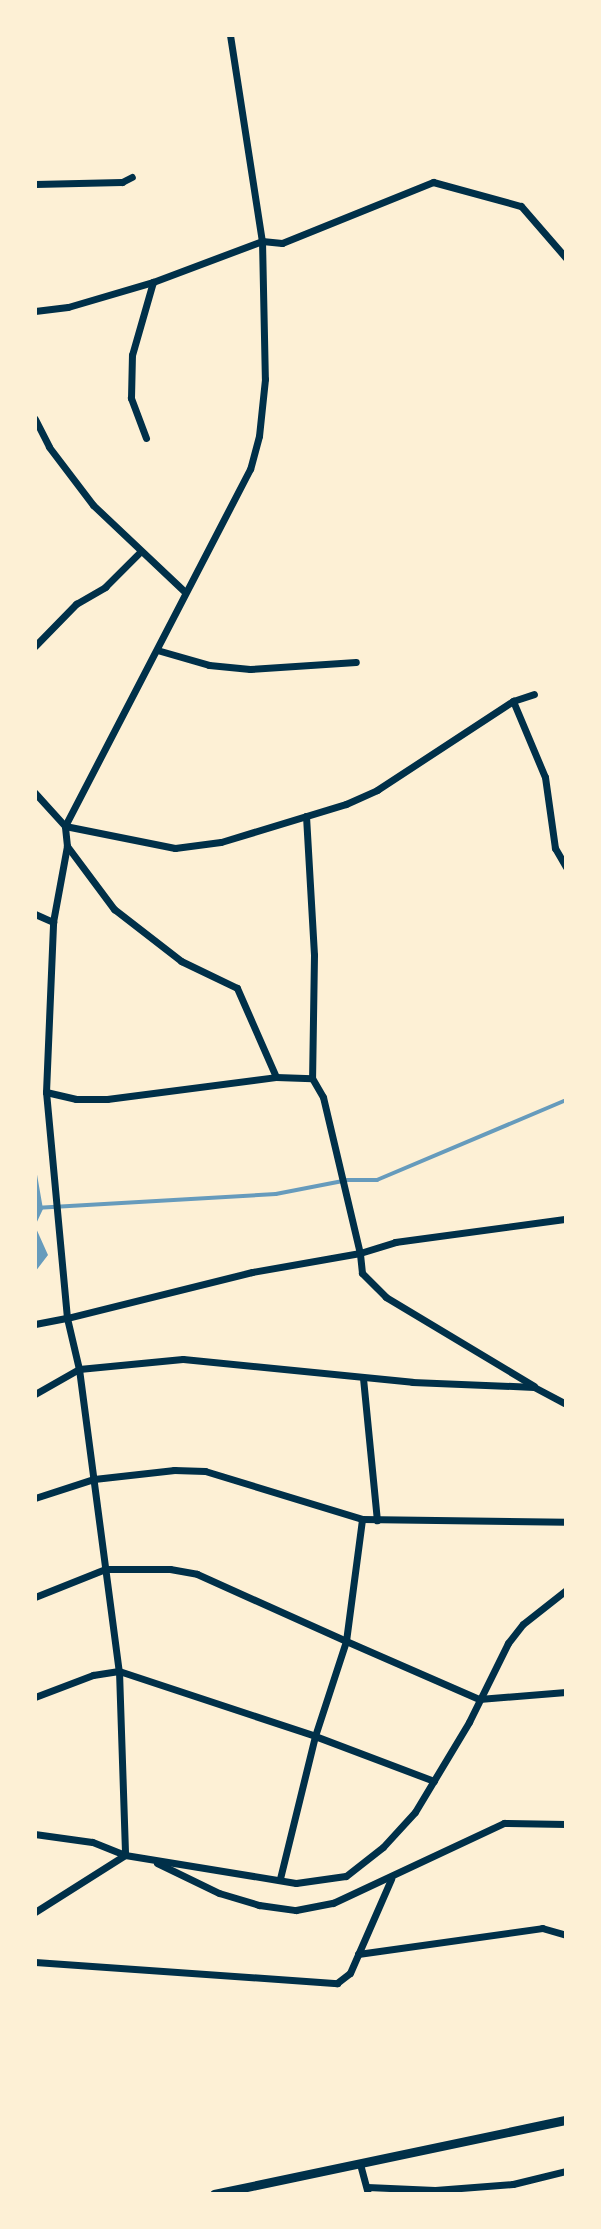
<!DOCTYPE html>
<html>
<head>
<meta charset="utf-8">
<style>
  body { margin:0 }
  #map { position:relative; width:601px; height:2229px; overflow:hidden; background:#fdf0d5; font-family:Lato,sans-serif }
  div>[style] { position:absolute }
  .water>* { inset:0; background:#669bbc }
  .stream>* { height:3.5px; margin:-1.75px; padding:0 1.75px; transform-origin:1.75px; border-radius:1.75px; background:#669bbc }
  .minor>* { height:7px; margin:-3.5px; padding:0 3.5px; transform-origin:3.5px; border-radius:3.5px; background:#003049 }
  .tertiary>* { height:9px; margin:-4.5px; padding:0 4.5px; transform-origin:4.5px; border-radius:4.5px; background:#003049 }
  span { translate:-50% -50%; white-space:nowrap; text-align:center; line-height:1.15; -webkit-text-stroke:7px #fdf0d5; paint-order:stroke }
  .frame { position:absolute; inset:0; border:37px solid #fdf0d5; pointer-events:none }
</style>
</head>
<body>
<div id="map">
  <div class="water">
    <i style="clip-path:polygon(35px 1163px,43px 1209px,35px 1226px,48px 1255px,35px 1272px)"></i>
  </div>
  <div class="stream">
    <i style="left:35px;top:1208px;width:241px;rotate:-3.3deg"></i>
    <i style="left:276px;top:1194px;width:73px;rotate:-11deg"></i>
    <i style="left:348px;top:1180px;width:29px"></i>
    <i style="left:377px;top:1180px;width:205px;rotate:-22.9deg"></i>
  </div>
  <div class="minor">
    <i style="left:230px;top:35px;width:208px;rotate:81.2deg"></i>
    <i style="left:262px;top:241px;width:20px;rotate:6deg"></i>
    <i style="left:282px;top:243px;width:163px;rotate:-22deg"></i>
    <i style="left:433px;top:182px;width:91px;rotate:15.3deg"></i>
    <i style="left:521px;top:206px;width:69px;rotate:49.1deg"></i>
    <i style="left:35px;top:184px;width:87px;rotate:-1.3deg"></i>
    <i style="left:122px;top:182px;width:11px;rotate:-27deg"></i>
    <i style="left:35px;top:311px;width:33px;rotate:-7deg"></i>
    <i style="left:68px;top:307px;width:89px;rotate:-16.4deg"></i>
    <i style="left:153px;top:282px;width:116px;rotate:-20.6deg"></i>
    <i style="left:262px;top:241px;width:138px;rotate:88.8deg"></i>
    <i style="left:265px;top:379px;width:57px;rotate:96deg"></i>
    <i style="left:259px;top:436px;width:34px;rotate:105deg"></i>
    <i style="left:250px;top:469px;width:402px;rotate:117.4deg"></i>
    <i style="left:65px;top:826px;width:45px;rotate:-132.3deg"></i>
    <i style="left:35px;top:419px;width:31px;rotate:63deg"></i>
    <i style="left:49px;top:447px;width:73px;rotate:52.8deg"></i>
    <i style="left:93px;top:505px;width:125px;rotate:43.4deg"></i>
    <i style="left:146px;top:438px;width:43px;rotate:-110.6deg"></i>
    <i style="left:131px;top:398px;width:43px;rotate:-88.7deg"></i>
    <i style="left:132px;top:355px;width:76px;rotate:-74deg"></i>
    <i style="left:35px;top:646px;width:59px;rotate:-45.7deg"></i>
    <i style="left:76px;top:604px;width:34px;rotate:-30deg"></i>
    <i style="left:105px;top:587px;width:49px;rotate:-45deg"></i>
    <i style="left:157px;top:650px;width:54px;rotate:16.1deg"></i>
    <i style="left:209px;top:665px;width:41px;rotate:5.6deg"></i>
    <i style="left:250px;top:669px;width:106px;rotate:-3.8deg"></i>
    <i style="left:513px;top:701px;width:82px;rotate:67.2deg"></i>
    <i style="left:545px;top:777px;width:72px;rotate:82deg"></i>
    <i style="left:555px;top:848px;width:22px;rotate:60deg"></i>
    <i style="left:306px;top:816px;width:139px;rotate:86.7deg"></i>
    <i style="left:314px;top:955px;width:123px;rotate:90.9deg"></i>
    <i style="left:67px;top:846px;width:79px;rotate:53.3deg"></i>
    <i style="left:114px;top:909px;width:85px;rotate:37.8deg"></i>
    <i style="left:181px;top:961px;width:62px;rotate:25.7deg"></i>
    <i style="left:237px;top:988px;width:97px;rotate:66.3deg"></i>
    <i style="left:35px;top:914px;width:20px;rotate:24deg"></i>
    <i style="left:46px;top:1092px;width:31px;rotate:13deg"></i>
    <i style="left:76px;top:1099px;width:31px"></i>
    <i style="left:107px;top:1099px;width:170px;rotate:-7.4deg"></i>
    <i style="left:276px;top:1077px;width:36px;rotate:2deg"></i>
    <i style="left:312px;top:1078px;width:22px;rotate:60deg"></i>
    <i style="left:323px;top:1097px;width:160px;rotate:76.7deg"></i>
    <i style="left:360px;top:1253px;width:110px;rotate:170deg"></i>
    <i style="left:252px;top:1272px;width:191px;rotate:166deg"></i>
    <i style="left:67px;top:1318px;width:227px;rotate:-95.3deg"></i>
    <i style="left:46px;top:1092px;width:170px;rotate:-87.6deg"></i>
    <i style="left:53px;top:922px;width:77px;rotate:-79.6deg"></i>
    <i style="left:67px;top:846px;width:20px;rotate:-96deg"></i>
    <i style="left:65px;top:826px;width:112px;rotate:11.3deg"></i>
    <i style="left:175px;top:848px;width:46px;rotate:-7.4deg"></i>
    <i style="left:221px;top:842px;width:131px;rotate:-16.9deg"></i>
    <i style="left:346px;top:804px;width:34px;rotate:-24deg"></i>
    <i style="left:377px;top:790px;width:163px;rotate:-33.2deg"></i>
    <i style="left:513px;top:701px;width:22px;rotate:-18deg"></i>
    <i style="left:35px;top:1324px;width:33px;rotate:-11deg"></i>
    <i style="left:67px;top:1318px;width:52px;rotate:76.8deg"></i>
    <i style="left:79px;top:1369px;width:104px;rotate:-5.5deg"></i>
    <i style="left:183px;top:1359px;width:230px;rotate:5.7deg"></i>
    <i style="left:412px;top:1382px;width:122px;rotate:2.3deg"></i>
    <i style="left:534px;top:1387px;width:36px;rotate:28deg"></i>
    <i style="left:363px;top:1378px;width:143px;rotate:84.4deg"></i>
    <i style="left:534px;top:1386px;width:173px;rotate:-149deg"></i>
    <i style="left:386px;top:1297px;width:34px;rotate:-135deg"></i>
    <i style="left:362px;top:1273px;width:20px;rotate:-96deg"></i>
    <i style="left:360px;top:1253px;width:37px;rotate:-17deg"></i>
    <i style="left:395px;top:1242px;width:173px;rotate:-7.7deg"></i>
    <i style="left:35px;top:1394px;width:51px;rotate:-29.6deg"></i>
    <i style="left:79px;top:1369px;width:305px;rotate:82.5deg"></i>
    <i style="left:119px;top:1671px;width:184px;rotate:88.1deg"></i>
    <i style="left:125px;top:1855px;width:35px;rotate:-158deg"></i>
    <i style="left:92px;top:1842px;width:58px;rotate:-172deg"></i>
    <i style="left:35px;top:1498px;width:62px;rotate:-17.9deg"></i>
    <i style="left:94px;top:1479px;width:81px;rotate:-6.4deg"></i>
    <i style="left:174px;top:1470px;width:31px;rotate:2deg"></i>
    <i style="left:205px;top:1471px;width:164px;rotate:17deg"></i>
    <i style="left:35px;top:1597px;width:75px;rotate:-21.8deg"></i>
    <i style="left:105px;top:1569px;width:65px"></i>
    <i style="left:170px;top:1569px;width:27px;rotate:10deg"></i>
    <i style="left:197px;top:1574px;width:163px;rotate:24.2deg"></i>
    <i style="left:346px;top:1641px;width:123px;rotate:-82.5deg"></i>
    <i style="left:362px;top:1519px;width:204px;rotate:0.8deg"></i>
    <i style="left:35px;top:1697px;width:62px;rotate:-20.8deg"></i>
    <i style="left:93px;top:1675px;width:26px;rotate:-9deg"></i>
    <i style="left:119px;top:1671px;width:206px;rotate:18.3deg"></i>
    <i style="left:315px;top:1736px;width:147px;rotate:103.8deg"></i>
    <i style="left:434px;top:1781px;width:127px;rotate:-159.3deg"></i>
    <i style="left:315px;top:1736px;width:100px;rotate:-71.9deg"></i>
    <i style="left:346px;top:1641px;width:145px;rotate:23.6deg"></i>
    <i style="left:479px;top:1699px;width:87px;rotate:-4.6deg"></i>
    <i style="left:157px;top:1863px;width:69px;rotate:25.8deg"></i>
    <i style="left:219px;top:1893px;width:42px;rotate:16.7deg"></i>
    <i style="left:259px;top:1905px;width:37px;rotate:8deg"></i>
    <i style="left:296px;top:1910px;width:38px;rotate:-11deg"></i>
    <i style="left:333px;top:1903px;width:189px;rotate:-25.1deg"></i>
    <i style="left:504px;top:1823px;width:62px;rotate:0.9deg"></i>
    <i style="left:35px;top:1912px;width:107px;rotate:-32.3deg"></i>
    <i style="left:125px;top:1855px;width:173px;rotate:9.3deg"></i>
    <i style="left:296px;top:1883px;width:50px;rotate:-8deg"></i>
    <i style="left:346px;top:1876px;width:47px;rotate:-38.1deg"></i>
    <i style="left:383px;top:1847px;width:47px;rotate:-47.6deg"></i>
    <i style="left:415px;top:1812px;width:105px;rotate:-59deg"></i>
    <i style="left:469px;top:1722px;width:88px;rotate:-63.7deg"></i>
    <i style="left:508px;top:1643px;width:24px;rotate:-52deg"></i>
    <i style="left:523px;top:1624px;width:55px;rotate:-38.3deg"></i>
    <i style="left:358px;top:1954px;width:186px;rotate:-8deg"></i>
    <i style="left:542px;top:1928px;width:25px;rotate:16deg"></i>
    <i style="left:35px;top:1962px;width:303px;rotate:4deg"></i>
    <i style="left:337px;top:1983px;width:16px;rotate:-38deg"></i>
    <i style="left:350px;top:1973px;width:103px;rotate:-66.4deg"></i>
    <i style="left:360px;top:2164px;width:31px;rotate:75deg"></i>
    <i style="left:367px;top:2187px;width:68px;rotate:2.5deg"></i>
    <i style="left:435px;top:2190px;width:78px;rotate:-4.4deg"></i>
    <i style="left:513px;top:2184px;width:55px;rotate:-13.8deg"></i>
  </div>
  <div class="tertiary">
    <i style="left:214px;top:2194px;width:360px;rotate:-11.9deg"></i>
  </div>
  <div class="frame"></div>
</div>
</body>
</html>
